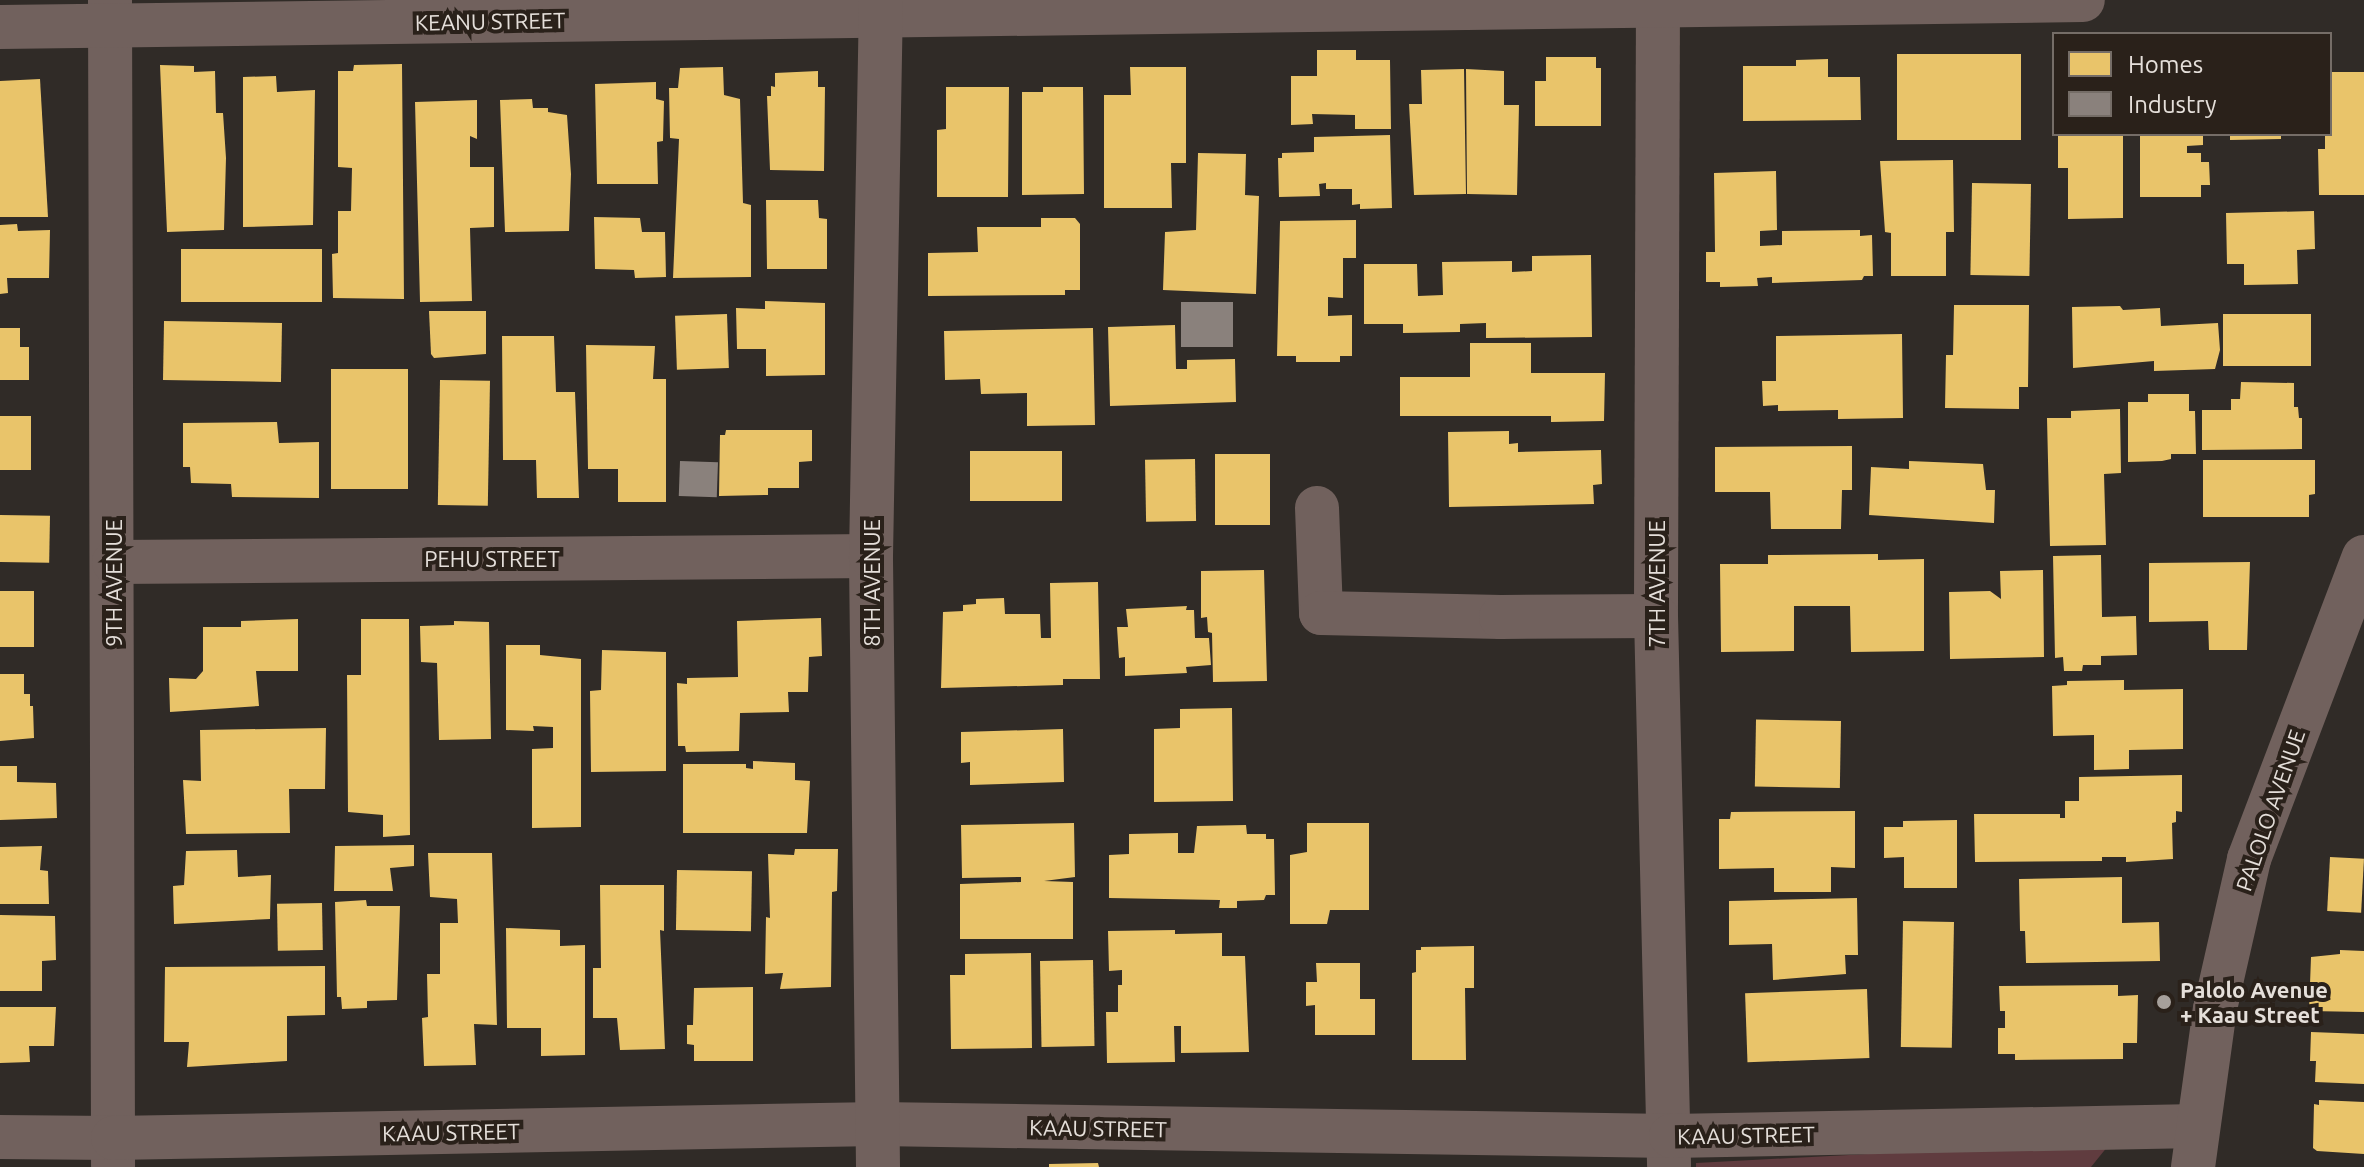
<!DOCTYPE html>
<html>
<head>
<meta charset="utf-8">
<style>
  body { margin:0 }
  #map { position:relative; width:2364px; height:1167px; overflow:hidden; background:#302b27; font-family:Ubuntu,sans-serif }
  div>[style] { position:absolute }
  .green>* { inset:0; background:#603c3f }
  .homes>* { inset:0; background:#e9c46a; transform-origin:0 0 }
  .industry>* { inset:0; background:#8a817c; transform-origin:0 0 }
  .minor>* { height:44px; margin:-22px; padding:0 22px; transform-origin:22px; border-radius:22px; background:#71615d }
  .dots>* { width:22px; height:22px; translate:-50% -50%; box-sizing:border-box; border:4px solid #2a211a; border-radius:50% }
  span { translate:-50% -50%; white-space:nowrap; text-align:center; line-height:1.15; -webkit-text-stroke:8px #2a211a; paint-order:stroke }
  .street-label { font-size:22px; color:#e5dfda }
  .poi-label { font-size:22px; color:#e5dfda; font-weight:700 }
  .left { translate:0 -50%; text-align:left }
  .legend { position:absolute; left:2052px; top:32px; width:280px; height:104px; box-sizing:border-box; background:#2a211a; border:2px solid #756d67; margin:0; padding:10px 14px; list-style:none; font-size:24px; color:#e5dfda }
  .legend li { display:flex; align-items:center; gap:16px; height:40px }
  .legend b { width:40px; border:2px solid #756d67 }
</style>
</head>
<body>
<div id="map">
  <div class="green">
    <i style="clip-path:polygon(2112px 1141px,2091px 1167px,1696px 1167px,1696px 1163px)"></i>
  </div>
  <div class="homes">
    <i style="clip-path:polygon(1317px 50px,1356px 50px,1356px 60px,1390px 60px,1391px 129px,1355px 129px,1355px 115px,1312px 114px,1313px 124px,1291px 125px,1291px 76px,1317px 76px)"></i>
    <i style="left:1897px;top:54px;width:124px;height:86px"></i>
    <i style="clip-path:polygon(1546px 57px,1596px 57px,1596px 68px,1601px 68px,1601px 126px,1535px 126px,1535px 81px,1546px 81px)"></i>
    <i style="clip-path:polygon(1828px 59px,1828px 77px,1860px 77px,1861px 120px,1743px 121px,1743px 66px,1796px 66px,1796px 60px)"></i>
    <i style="clip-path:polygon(402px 64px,404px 299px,333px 298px,332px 254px,338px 253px,338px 211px,351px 211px,352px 168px,338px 167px,338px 71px,353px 71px,354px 65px)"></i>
    <i style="clip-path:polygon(160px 65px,194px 66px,194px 72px,215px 71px,216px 113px,223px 113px,226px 158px,224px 230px,167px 232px)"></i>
    <i style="clip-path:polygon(723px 67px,724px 95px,740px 99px,743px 203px,751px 205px,751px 277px,673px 278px,679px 139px,670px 138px,669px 88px,678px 88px,680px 68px)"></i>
    <i style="clip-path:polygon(1130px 67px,1186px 67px,1186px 163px,1171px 163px,1172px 208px,1104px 208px,1104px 95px,1131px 95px)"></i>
    <i style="clip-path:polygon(1464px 69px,1466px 194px,1414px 195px,1409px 104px,1422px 104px,1421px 70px)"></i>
    <i style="clip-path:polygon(1466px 69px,1504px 71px,1504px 105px,1519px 105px,1517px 195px,1467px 194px)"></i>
    <i style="clip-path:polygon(818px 71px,818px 87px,825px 87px,824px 171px,770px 170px,767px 96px,771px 96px,771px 86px,775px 87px,775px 73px)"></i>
    <i style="clip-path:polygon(2330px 72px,2364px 72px,2364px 195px,2319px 195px,2318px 149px,2325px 149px,2325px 134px,2330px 134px)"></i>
    <i style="clip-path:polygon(276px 76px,277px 92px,315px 90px,313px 225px,243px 227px,243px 77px)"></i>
    <i style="clip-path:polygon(40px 79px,48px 217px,0 217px,0 81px)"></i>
    <i style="clip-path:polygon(656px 82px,656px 99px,664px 101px,663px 141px,657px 142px,658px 184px,597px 184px,595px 84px)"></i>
    <i style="clip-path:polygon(946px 87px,1009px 87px,1008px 197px,937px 197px,937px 130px,946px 129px)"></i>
    <i style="clip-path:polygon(1043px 87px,1083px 87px,1084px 194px,1022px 195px,1022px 92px,1043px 92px)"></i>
    <i style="clip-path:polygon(532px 99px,533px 108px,548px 108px,548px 112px,567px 115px,571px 174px,569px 231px,505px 232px,500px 100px)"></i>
    <i style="clip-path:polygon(477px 100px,477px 139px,470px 136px,470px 167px,494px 167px,494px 227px,470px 228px,472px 301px,420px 302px,415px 102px)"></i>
    <i style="clip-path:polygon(2068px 134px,2123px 134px,2123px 218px,2068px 219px,2068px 168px,2058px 168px,2058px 136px)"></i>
    <i style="clip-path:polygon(2140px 134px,2203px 134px,2203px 145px,2187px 146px,2187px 153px,2201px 153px,2201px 162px,2209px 162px,2210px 185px,2201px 185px,2201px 197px,2140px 197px)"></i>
    <i style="clip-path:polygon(2230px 134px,2281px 134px,2281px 139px,2230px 140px)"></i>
    <i style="clip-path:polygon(1390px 135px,1392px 208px,1360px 209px,1360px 204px,1352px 205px,1352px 189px,1326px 189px,1326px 183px,1319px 184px,1320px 196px,1279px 197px,1278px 158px,1282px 158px,1282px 153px,1314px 152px,1314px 137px)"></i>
    <i style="clip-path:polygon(1198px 153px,1246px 154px,1245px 195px,1259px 196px,1256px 294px,1163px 290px,1165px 232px,1196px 230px)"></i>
    <i style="clip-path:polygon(1953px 160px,1954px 232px,1946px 232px,1946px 276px,1891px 276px,1891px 233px,1885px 232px,1880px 161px)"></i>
    <i style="clip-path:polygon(1776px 171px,1777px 230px,1760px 231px,1760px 246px,1782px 245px,1782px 231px,1860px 230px,1860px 236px,1872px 235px,1873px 276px,1864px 276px,1862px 280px,1772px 283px,1772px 277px,1757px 278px,1758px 286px,1720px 287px,1720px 282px,1706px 282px,1706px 252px,1715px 252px,1714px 173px)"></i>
    <i style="left:2031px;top:184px;width:92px;height:59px;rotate:91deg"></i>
    <i style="clip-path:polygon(766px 200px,818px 200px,819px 218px,827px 219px,827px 269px,767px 269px)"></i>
    <i style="clip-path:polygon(2314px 211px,2315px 249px,2297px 250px,2298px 284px,2244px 285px,2244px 264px,2227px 264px,2226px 213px)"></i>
    <i style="clip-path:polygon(594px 217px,640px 218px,642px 232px,665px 232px,666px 277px,635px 278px,634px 270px,595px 269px)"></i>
    <i style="clip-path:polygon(1041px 218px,1075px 218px,1080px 224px,1080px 290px,1065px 290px,1065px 295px,928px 296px,928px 253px,978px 252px,977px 227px,1041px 227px)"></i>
    <i style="clip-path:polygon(1356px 220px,1356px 258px,1343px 258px,1343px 298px,1328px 297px,1328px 316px,1352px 315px,1352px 356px,1340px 356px,1340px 362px,1296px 362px,1296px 356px,1277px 356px,1280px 221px)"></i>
    <i style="clip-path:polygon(17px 224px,18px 231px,50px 230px,49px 278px,7px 278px,8px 293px,0 294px,0 225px)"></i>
    <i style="left:322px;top:249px;width:53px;height:141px;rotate:90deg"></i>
    <i style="clip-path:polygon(1591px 255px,1592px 337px,1486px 338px,1486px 323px,1460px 324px,1460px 332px,1403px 333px,1403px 324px,1364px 324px,1364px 264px,1417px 264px,1418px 296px,1443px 295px,1442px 262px,1512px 261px,1512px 272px,1532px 271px,1532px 256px)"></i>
    <i style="clip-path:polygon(765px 301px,825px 303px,825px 375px,766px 376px,766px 349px,737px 349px,736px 308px,765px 309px)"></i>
    <i style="clip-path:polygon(1954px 305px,2029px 305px,2028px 387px,2019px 387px,2019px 409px,1945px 408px,1946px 355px,1953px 355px)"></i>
    <i style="clip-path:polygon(2120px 306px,2123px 310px,2160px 308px,2161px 326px,2218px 323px,2220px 350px,2215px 369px,2154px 371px,2154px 361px,2073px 368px,2072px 307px)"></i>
    <i style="clip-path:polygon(429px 311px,486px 311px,486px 354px,434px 358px,431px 354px)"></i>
    <i style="left:727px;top:314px;width:54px;height:52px;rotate:88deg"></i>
    <i style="left:2311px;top:314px;width:52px;height:88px;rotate:90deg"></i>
    <i style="left:282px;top:323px;width:59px;height:118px;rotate:91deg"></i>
    <i style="clip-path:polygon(1175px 325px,1176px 369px,1187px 369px,1187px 360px,1235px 359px,1236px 402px,1110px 406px,1108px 327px)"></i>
    <i style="clip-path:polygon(0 328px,20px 328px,20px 347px,29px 347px,29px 380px,0 380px)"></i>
    <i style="clip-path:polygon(1093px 328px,1095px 425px,1027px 426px,1027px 393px,981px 394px,980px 379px,945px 380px,944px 331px)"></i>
    <i style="clip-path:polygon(1902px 334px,1903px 418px,1838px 419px,1838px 410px,1778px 411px,1778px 405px,1763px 406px,1762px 381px,1776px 381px,1776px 336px)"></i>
    <i style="clip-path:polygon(502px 336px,554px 336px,556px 392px,575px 392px,579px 498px,537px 498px,536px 460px,503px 460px)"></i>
    <i style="clip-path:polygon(1470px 343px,1531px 343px,1531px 373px,1605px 373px,1604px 421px,1551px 422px,1551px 416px,1400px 416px,1400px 377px,1470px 377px)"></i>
    <i style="clip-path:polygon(586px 345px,655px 346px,653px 379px,666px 379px,666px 502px,618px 502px,618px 469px,588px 469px)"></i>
    <i style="left:331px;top:369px;width:77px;height:120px"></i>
    <i style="left:440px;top:380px;width:50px;height:125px;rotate:1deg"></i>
    <i style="clip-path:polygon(2241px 382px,2294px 383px,2294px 407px,2298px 407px,2299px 418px,2302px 418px,2302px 449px,2202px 450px,2202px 410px,2231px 410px,2231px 399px,2240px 399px)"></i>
    <i style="clip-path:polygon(2148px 394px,2189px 394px,2189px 411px,2195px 411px,2196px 454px,2171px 454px,2171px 459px,2162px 461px,2128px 462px,2128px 402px,2148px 402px)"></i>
    <i style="clip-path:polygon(2120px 409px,2121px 473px,2104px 474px,2106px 545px,2050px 546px,2047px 418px,2071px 418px,2071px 411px)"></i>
    <i style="left:31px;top:416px;width:54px;height:31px;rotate:90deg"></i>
    <i style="clip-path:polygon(277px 422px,279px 443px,319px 442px,319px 498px,232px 497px,231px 484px,191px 483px,190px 467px,183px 467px,183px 423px)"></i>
    <i style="clip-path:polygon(726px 430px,812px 430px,812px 461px,799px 462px,799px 488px,768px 488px,768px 495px,719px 496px,720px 435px,725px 435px)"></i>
    <i style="clip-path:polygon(1509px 431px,1509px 444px,1518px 443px,1518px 452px,1601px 450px,1602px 484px,1593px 485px,1594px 504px,1449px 507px,1448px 432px)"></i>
    <i style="clip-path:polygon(1852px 446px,1852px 490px,1842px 490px,1841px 529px,1771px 529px,1770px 492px,1715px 492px,1715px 447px)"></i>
    <i style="left:1062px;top:451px;width:50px;height:92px;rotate:90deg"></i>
    <i style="left:1270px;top:454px;width:71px;height:55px;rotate:90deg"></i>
    <i style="left:1195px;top:459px;width:62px;height:50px;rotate:89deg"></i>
    <i style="clip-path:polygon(2203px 460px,2315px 460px,2315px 494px,2309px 495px,2309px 517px,2203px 517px)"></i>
    <i style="clip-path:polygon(1909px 461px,1983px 464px,1986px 490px,1995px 490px,1994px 523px,1869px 515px,1871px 467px,1909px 469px)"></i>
    <i style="left:0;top:515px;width:50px;height:47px;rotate:1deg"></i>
    <i style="clip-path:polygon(1878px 554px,1878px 560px,1924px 559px,1924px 651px,1851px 652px,1850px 606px,1794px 606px,1794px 651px,1721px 652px,1720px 564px,1768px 564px,1768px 555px)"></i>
    <i style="clip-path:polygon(2101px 555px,2102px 617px,2136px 616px,2137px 655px,2101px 656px,2101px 665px,2083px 665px,2082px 671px,2064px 671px,2063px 657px,2055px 658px,2053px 556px)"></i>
    <i style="clip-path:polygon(2250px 562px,2247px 650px,2209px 650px,2208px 621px,2149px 622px,2149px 563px)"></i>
    <i style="clip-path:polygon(1264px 570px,1267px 681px,1213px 682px,1212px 633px,1208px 632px,1207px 617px,1201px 618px,1201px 571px)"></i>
    <i style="clip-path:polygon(2043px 570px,2044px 657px,1950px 659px,1949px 592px,1990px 591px,2001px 599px,2000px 571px)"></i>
    <i style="clip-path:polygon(1098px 582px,1100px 679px,1063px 679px,1063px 685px,941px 688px,943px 612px,963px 611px,963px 605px,976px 604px,976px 599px,1004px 598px,1005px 614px,1040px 614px,1041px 638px,1051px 638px,1050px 583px)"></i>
    <i style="left:0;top:591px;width:34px;height:56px"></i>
    <i style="clip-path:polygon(1187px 606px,1186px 610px,1194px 610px,1195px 638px,1209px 638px,1211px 665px,1186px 667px,1187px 673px,1125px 676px,1125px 657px,1119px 658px,1117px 627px,1128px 627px,1126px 609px)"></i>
    <i style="clip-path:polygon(821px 618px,822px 656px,809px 657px,808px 692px,788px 692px,789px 712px,740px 713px,739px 751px,686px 752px,685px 746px,678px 746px,677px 683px,687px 684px,687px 678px,738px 677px,737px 621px)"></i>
    <i style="clip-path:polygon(298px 619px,298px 671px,256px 671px,259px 706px,170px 712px,169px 678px,196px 679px,203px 671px,203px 627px,241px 627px,241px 621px)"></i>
    <i style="clip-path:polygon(361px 619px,409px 619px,410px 835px,383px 837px,383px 815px,348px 812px,347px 675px,361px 675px)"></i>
    <i style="clip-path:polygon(454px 621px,489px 622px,491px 739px,439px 740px,437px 663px,421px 662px,420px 626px,454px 625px)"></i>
    <i style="clip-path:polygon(506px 645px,540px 645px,540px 655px,581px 659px,581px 827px,532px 828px,532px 749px,553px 748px,553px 727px,533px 726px,534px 731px,506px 730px)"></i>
    <i style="clip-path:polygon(602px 650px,666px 652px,666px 771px,591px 772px,590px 691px,601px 690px)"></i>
    <i style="clip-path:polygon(0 674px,24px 674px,24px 694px,30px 694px,30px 706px,33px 706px,34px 738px,0 741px)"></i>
    <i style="clip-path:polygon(2124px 680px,2124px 690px,2183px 689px,2183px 749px,2129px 750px,2129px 769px,2094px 770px,2094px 735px,2053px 736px,2052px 686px,2067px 685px,2067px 681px)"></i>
    <i style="clip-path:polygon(1232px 708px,1233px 801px,1154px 802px,1154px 729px,1180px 728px,1180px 709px)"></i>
    <i style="left:1841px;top:721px;width:67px;height:85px;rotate:91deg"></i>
    <i style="clip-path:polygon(326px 728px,325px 789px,289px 789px,290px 833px,186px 834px,183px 780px,201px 781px,200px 730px)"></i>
    <i style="clip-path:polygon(1063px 729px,1064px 782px,970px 785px,970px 762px,961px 763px,961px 732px)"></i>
    <i style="clip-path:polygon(753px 761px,795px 763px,795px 780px,810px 781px,807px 833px,683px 833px,683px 764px,746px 764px,746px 768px,753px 769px)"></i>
    <i style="clip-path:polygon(0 766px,17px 766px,17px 782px,56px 783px,57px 818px,0 820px)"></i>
    <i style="clip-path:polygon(2182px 775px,2182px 812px,2176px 811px,2176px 822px,2172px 823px,2173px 859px,2126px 862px,2126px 857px,2102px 857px,2102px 861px,1975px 862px,1974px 814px,2060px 814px,2060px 818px,2065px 818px,2065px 801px,2079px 801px,2079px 777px)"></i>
    <i style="clip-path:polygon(1855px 811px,1855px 868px,1831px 867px,1831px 892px,1774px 892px,1774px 868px,1719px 869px,1719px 819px,1730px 819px,1731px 812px)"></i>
    <i style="clip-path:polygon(1957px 820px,1957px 888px,1904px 888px,1904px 857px,1884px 858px,1884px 827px,1903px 827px,1903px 821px)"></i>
    <i style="clip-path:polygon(1074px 823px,1075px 877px,1044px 881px,1073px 882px,1073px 939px,960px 939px,960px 884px,1021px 882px,1021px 877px,962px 878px,961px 825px)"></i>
    <i style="clip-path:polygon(1307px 823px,1369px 823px,1369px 910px,1330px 910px,1327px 924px,1290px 924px,1290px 855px,1307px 852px)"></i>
    <i style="clip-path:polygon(1246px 825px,1247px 834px,1266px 834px,1266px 839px,1274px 839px,1275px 895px,1266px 895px,1264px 900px,1237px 901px,1237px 908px,1219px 908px,1220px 900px,1109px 898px,1109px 855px,1129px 854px,1129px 834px,1178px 833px,1178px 853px,1194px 853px,1197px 826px)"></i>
    <i style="clip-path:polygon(414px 845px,414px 866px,390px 868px,393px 891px,334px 891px,335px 846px)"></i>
    <i style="clip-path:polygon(42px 846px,40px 870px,48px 871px,49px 904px,0 904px,0 847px)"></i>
    <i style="clip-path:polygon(795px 849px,838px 849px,837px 891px,832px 892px,831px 987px,780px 989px,783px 973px,765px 974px,766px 917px,770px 918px,768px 854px,794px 855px)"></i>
    <i style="clip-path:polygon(237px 850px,238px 877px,271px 875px,270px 919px,174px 924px,173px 886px,184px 885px,186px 851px)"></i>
    <i style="clip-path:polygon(428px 853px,492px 853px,497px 1025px,474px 1024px,476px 1065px,424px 1066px,422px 1018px,428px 1017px,427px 974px,440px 974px,440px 923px,458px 923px,457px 899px,430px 897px)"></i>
    <i style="left:2330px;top:857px;width:34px;height:54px;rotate:3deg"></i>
    <i style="left:677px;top:870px;width:75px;height:60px;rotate:1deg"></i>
    <i style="clip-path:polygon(2122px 877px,2122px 923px,2159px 922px,2160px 961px,2026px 963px,2025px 931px,2020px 931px,2019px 879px)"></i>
    <i style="clip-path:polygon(600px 885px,664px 885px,664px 931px,660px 930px,665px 1049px,620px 1050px,617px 1018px,593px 1018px,593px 968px,601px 968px)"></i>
    <i style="clip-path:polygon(1857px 898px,1858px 955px,1845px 955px,1846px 974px,1773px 980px,1772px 944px,1729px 945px,1729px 901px)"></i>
    <i style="clip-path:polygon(366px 900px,367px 906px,400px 906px,397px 1000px,367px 1001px,367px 1008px,342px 1009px,341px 997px,337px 997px,335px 902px)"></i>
    <i style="left:322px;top:903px;width:47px;height:45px;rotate:89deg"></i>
    <i style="clip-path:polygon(0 915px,55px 916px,56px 960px,42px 961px,42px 991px,0 991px)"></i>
    <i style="left:1903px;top:921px;width:51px;height:126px;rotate:1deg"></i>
    <i style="clip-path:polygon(506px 928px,560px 930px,560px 946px,585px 945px,585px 1055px,541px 1056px,541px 1028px,507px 1028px)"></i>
    <i style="clip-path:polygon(1175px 930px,1175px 934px,1222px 933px,1222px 956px,1245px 956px,1249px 1052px,1181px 1053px,1181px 1026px,1174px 1026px,1175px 1062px,1107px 1063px,1106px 1012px,1118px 1012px,1118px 985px,1122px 985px,1122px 970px,1109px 971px,1108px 931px)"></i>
    <i style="clip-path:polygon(1474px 946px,1474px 988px,1465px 988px,1466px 1060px,1412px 1060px,1412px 973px,1416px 972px,1416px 950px,1421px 950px,1421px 947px)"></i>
    <i style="clip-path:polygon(2340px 950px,2364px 951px,2364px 1012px,2309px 1011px,2311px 957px,2340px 954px)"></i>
    <i style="clip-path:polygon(1031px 953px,1032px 1048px,951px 1049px,950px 975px,965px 975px,965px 954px)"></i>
    <i style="left:1093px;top:960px;width:86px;height:53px;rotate:89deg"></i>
    <i style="clip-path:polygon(1316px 963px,1360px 963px,1360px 999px,1375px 999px,1375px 1035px,1315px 1035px,1315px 1005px,1306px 1006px,1306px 982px,1317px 982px)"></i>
    <i style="clip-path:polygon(325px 966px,325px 1015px,287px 1016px,287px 1061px,187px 1067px,189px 1042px,164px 1042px,165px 967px)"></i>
    <i style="clip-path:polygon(2118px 985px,2118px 996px,2138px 995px,2137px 1043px,2123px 1043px,2123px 1059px,2015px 1060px,2015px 1054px,1998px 1054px,1998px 1028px,2005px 1028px,2005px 1011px,2000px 1011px,1999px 986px)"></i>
    <i style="clip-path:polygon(753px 987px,753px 1061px,694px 1061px,694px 1045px,687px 1044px,687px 1025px,693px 1025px,694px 988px)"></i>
    <i style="left:1867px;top:989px;width:69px;height:122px;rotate:88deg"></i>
    <i style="clip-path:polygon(0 1007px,56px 1007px,54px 1046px,29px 1046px,30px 1062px,0 1063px)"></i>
    <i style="clip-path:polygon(2311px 1032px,2364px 1034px,2364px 1084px,2315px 1082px,2316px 1061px,2310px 1061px)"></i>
    <i style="clip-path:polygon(2319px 1100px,2364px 1102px,2364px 1154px,2317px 1151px,2313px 1148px,2314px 1104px,2319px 1105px)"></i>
    <i style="clip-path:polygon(1098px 1163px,1099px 1167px,1049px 1167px,1049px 1164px)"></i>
  </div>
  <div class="industry">
    <i style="left:1181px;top:302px;width:52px;height:45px"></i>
    <i style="left:680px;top:461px;width:38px;height:35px;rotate:2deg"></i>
  </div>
  <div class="minor">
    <i style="left:110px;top:0;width:1165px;rotate:89.85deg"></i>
    <i style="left:1658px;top:0;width:616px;rotate:90.19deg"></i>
    <i style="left:1656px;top:616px;width:549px;rotate:88.64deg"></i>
    <i style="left:0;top:27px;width:2083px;rotate:-0.74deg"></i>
    <i style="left:1317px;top:508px;width:105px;rotate:87.8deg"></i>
    <i style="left:1321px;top:613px;width:180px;rotate:1.3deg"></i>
    <i style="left:1501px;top:617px;width:155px;rotate:-0.4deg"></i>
    <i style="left:114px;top:562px;width:757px;rotate:-0.45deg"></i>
    <i style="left:0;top:1137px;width:113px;rotate:0.5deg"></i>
    <i style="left:113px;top:1138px;width:765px;rotate:-1.05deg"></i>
    <i style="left:878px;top:1124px;width:793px;rotate:0.87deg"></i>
    <i style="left:1671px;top:1136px;width:526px;rotate:-1.09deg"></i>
    <i style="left:878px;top:1167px;width:611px;rotate:-90.66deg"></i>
    <i style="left:871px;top:556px;width:556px;rotate:-88.97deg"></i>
    <i style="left:2193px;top:1167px;width:160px;rotate:-82.1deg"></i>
    <i style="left:2215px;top:1009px;width:154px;rotate:-77.2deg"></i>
    <i style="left:2249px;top:859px;width:323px;rotate:-69.2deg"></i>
  </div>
  <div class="dots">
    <i style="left:2164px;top:1002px;background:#a6a09b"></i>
  </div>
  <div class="street-label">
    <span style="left:490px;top:21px;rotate:-1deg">KEANU STREET</span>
    <span style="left:492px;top:559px">PEHU STREET</span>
    <span style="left:114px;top:583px;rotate:-90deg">9TH AVENUE</span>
    <span style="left:872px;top:583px;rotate:-90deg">8TH AVENUE</span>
    <span style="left:1657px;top:584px;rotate:-90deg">7TH AVENUE</span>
    <span style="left:2270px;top:810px;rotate:-71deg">PALOLO AVENUE</span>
    <span style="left:1098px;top:1128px;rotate:1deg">KAAU STREET</span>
    <span style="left:451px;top:1132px;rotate:-1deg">KAAU STREET</span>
    <span style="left:1746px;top:1135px;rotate:-1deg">KAAU STREET</span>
  </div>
  <div class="poi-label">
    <span class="left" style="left:2180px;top:1002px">Palolo Avenue<br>+ Kaau Street</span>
  </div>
  <ul class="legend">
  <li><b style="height:22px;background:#e9c46a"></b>Homes</li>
  <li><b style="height:22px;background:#8a817c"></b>Industry</li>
  </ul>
</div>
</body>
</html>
